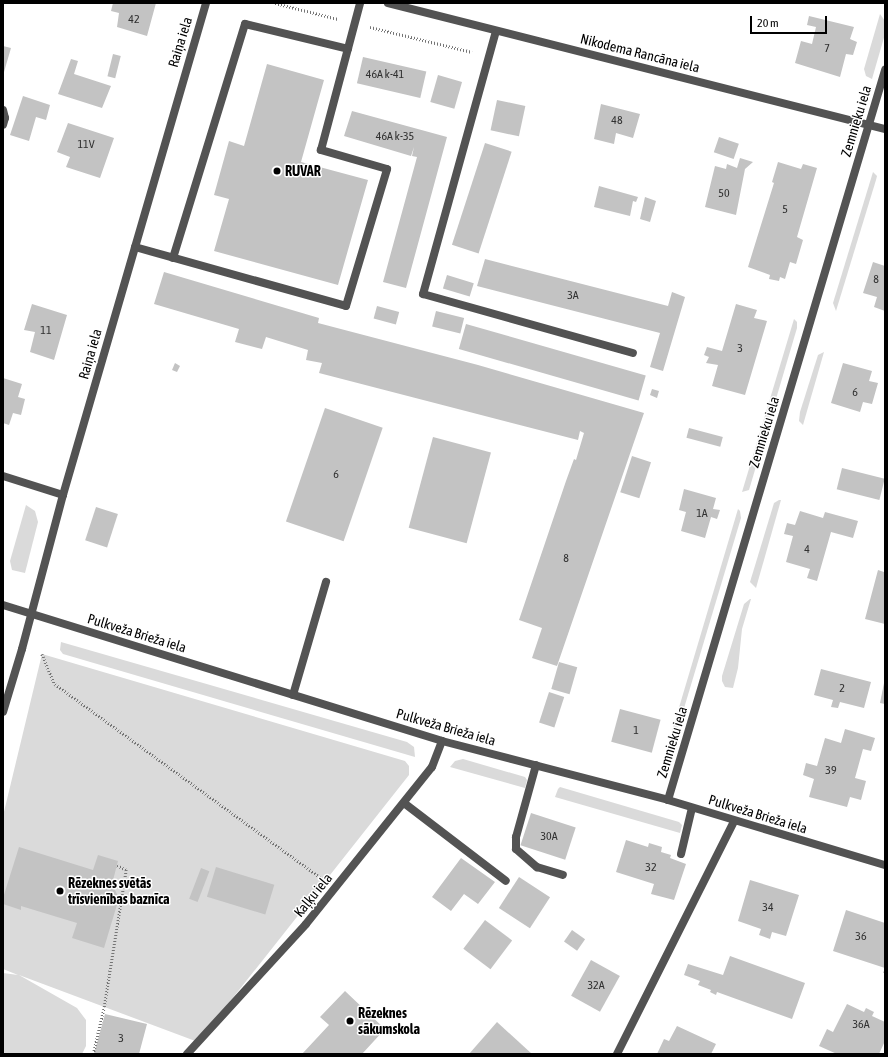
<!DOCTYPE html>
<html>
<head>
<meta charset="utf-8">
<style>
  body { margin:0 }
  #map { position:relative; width:888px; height:1057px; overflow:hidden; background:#fff; font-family:"Asap Condensed",sans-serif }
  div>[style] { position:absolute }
  .green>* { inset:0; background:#dadada }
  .building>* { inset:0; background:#c3c3c3; transform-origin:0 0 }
  .path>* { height:2.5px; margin-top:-1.25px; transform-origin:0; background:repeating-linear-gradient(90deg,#757575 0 1px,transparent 0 3px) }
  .lane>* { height:8px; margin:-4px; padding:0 4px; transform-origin:4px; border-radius:4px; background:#535353 }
  .street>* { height:8px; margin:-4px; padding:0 4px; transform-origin:4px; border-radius:4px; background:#535353 }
  .dots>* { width:11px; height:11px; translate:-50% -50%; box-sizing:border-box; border:2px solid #fff; border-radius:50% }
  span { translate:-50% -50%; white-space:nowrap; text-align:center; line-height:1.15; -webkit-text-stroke:3px #fff; paint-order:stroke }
  .number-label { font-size:12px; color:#313131 }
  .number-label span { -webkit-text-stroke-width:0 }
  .street-label { font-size:14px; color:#000 }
  .poi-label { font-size:14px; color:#000; font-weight:700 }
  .left { translate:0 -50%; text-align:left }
  .frame { position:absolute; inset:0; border:4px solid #000; pointer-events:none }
  .scale { position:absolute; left:750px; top:16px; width:77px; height:18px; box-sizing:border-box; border:2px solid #000; border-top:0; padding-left:5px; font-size:12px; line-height:14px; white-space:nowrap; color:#000; -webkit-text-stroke:3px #fff; paint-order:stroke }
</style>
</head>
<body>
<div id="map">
  <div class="green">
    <i style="clip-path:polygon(880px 14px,885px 21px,885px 34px,872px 79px,866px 76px,864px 69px)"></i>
    <i style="clip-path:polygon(873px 172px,877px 176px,876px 180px,836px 311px,833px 303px)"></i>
    <i style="clip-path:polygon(794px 319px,797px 322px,797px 328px,749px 490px,742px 492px)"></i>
    <i style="clip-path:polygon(824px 352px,803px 425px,799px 421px,800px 412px,818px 355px)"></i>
    <i style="clip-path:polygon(779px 500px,781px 500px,756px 588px,750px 582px,774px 503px)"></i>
    <i style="clip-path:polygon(26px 505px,35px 511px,38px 522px,25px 573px,12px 570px,10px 561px)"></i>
    <i style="clip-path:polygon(738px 509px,740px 511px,741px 518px,670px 755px,668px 754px,667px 748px)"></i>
    <i style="clip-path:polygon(750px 599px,751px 599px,742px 629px,738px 668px,733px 688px,725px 687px,722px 681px,722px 676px,744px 604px)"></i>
    <i style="clip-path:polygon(61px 642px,407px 742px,414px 747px,415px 757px,63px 654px,60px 650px)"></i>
    <i style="clip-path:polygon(42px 654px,405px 761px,409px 766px,409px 775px,198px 1042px,19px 975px,77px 1008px,86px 1020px,86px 1046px,82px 1054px,3px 1054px,3px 973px,18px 975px,3px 969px,3px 816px)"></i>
    <i style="clip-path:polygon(463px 759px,525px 777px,527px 780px,525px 788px,450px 767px,455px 761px)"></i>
    <i style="clip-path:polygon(560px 787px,679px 822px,682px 825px,680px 833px,555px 797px,558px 789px)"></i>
  </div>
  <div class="building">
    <i style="clip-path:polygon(113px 3px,156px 3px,147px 36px,117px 27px,119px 13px,111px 11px)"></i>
    <i style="clip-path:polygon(809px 16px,854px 27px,850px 39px,857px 42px,853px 55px,846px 54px,840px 77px,795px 63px,801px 41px,812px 44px,816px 27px,807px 25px)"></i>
    <i style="clip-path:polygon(3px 46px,11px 48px,4px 72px,3px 72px)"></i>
    <i style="left:113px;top:54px;width:8px;height:23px;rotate:14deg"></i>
    <i style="left:363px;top:57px;width:65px;height:27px;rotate:13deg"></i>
    <i style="clip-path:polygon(71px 59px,78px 61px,74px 74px,111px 86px,102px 108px,58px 94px)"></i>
    <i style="clip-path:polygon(267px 64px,324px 80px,301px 162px,368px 180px,338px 285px,214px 251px,229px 199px,214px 195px,229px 141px,244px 146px)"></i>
    <i style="left:438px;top:75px;width:25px;height:28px;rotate:16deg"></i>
    <i style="clip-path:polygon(23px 96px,50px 105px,46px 120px,36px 117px,29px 141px,10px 135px)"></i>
    <i style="left:497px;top:100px;width:29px;height:31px;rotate:12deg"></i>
    <i style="clip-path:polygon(601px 104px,640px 114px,633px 138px,616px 133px,614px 144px,594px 139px)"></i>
    <i style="clip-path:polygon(352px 111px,447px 137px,406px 288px,383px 282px,417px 157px,412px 156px,414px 147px,411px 156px,344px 136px)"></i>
    <i style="clip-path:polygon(68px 123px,114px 138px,100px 178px,66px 167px,70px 157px,57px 152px)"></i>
    <i style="left:719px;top:137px;width:21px;height:16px;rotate:19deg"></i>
    <i style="left:485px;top:143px;width:28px;height:107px;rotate:18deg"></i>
    <i style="clip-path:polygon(740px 158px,753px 162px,745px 169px,736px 215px,705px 207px,715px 166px,726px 169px,727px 164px,737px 168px)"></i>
    <i style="clip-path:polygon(778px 162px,801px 169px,803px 164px,817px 168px,797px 237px,803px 240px,796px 264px,790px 262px,785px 279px,780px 277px,779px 281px,769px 279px,770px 275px,748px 267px,774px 183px,772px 182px)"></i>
    <i style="clip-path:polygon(599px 186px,638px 197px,636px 202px,633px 201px,630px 216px,594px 207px)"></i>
    <i style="clip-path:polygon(645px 197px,656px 201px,650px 222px,640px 219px)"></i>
    <i style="clip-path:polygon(485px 259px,668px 306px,672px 292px,685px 297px,663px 371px,650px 367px,660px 333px,477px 286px)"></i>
    <i style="clip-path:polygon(873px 262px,885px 266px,885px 311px,874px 307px,877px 297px,863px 293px)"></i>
    <i style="clip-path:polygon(164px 272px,319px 318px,318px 323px,478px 365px,644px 413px,557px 666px,532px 658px,542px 628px,519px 620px,566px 481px,574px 459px,576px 460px,584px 433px,580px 431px,578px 440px,319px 373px,322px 363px,306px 360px,308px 350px,266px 337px,262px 349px,235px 342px,239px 329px,154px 304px)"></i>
    <i style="left:447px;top:275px;width:28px;height:14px;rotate:17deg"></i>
    <i style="clip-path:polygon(32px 304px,67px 315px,54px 360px,30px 352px,35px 332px,24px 330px)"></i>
    <i style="clip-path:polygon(736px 304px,757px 310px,754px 318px,767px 321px,745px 395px,712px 386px,718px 365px,706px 363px,709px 357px,704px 355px,707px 347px,722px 351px)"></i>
    <i style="left:377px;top:306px;width:23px;height:13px;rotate:15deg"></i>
    <i style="left:436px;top:311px;width:29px;height:16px;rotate:14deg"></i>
    <i style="left:466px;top:324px;width:187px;height:26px;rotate:16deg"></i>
    <i style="clip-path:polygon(175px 363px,180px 366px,177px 372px,172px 370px)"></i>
    <i style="clip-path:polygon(843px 363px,872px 371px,869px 381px,878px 383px,872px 404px,863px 402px,860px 412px,831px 403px)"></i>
    <i style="clip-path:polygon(3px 378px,22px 384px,18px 397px,25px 399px,21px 415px,13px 413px,9px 425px,3px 423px)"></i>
    <i style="clip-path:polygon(652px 389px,659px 391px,657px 398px,650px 395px)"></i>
    <i style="left:325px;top:408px;width:61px;height:120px;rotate:19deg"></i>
    <i style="left:689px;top:428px;width:35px;height:10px;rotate:15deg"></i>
    <i style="left:433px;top:437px;width:60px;height:94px;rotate:15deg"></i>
    <i style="left:632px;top:456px;width:20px;height:38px;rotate:18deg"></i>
    <i style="left:842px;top:468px;width:44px;height:22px;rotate:14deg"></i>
    <i style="clip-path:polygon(684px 489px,716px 498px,713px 509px,720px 510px,717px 519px,711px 517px,705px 538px,681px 531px,686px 512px,679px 510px)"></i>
    <i style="left:96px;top:507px;width:23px;height:35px;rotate:18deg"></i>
    <i style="clip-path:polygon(800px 511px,823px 518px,825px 512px,858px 521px,853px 538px,831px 532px,817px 581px,807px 578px,810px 569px,786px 562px,793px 536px,784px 534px,787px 523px,795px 525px)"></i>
    <i style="clip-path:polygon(884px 568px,885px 568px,885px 624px,865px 619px,878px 570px,884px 572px)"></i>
    <i style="left:559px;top:662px;width:19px;height:28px;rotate:16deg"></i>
    <i style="clip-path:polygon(821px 669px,871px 682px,864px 708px,840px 702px,838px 708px,831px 707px,833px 700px,814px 695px)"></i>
    <i style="clip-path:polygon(884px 683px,885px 683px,885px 704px,880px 703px)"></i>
    <i style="left:549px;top:692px;width:16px;height:32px;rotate:18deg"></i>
    <i style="left:620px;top:709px;width:42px;height:34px;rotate:15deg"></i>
    <i style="clip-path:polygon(845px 729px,875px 738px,871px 751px,863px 749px,855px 778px,866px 781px,861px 800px,850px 797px,847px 807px,809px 797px,814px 779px,803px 775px,806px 763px,817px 766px,825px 738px,841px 743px)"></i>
    <i style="left:531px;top:813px;width:47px;height:34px;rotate:18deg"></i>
    <i style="clip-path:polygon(626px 840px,648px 847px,649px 843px,662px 847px,661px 852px,671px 855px,670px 858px,686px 864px,674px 900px,651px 894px,654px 884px,616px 872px)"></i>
    <i style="clip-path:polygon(19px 847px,93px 870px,98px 855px,118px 861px,112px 884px,119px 898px,104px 948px,72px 938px,77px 923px,21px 906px,21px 910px,3px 904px,3px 898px)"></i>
    <i style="clip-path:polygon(461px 858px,495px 882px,478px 904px,464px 894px,451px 911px,432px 897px)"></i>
    <i style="left:216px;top:867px;width:61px;height:31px;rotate:17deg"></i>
    <i style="left:201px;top:868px;width:9px;height:33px;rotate:21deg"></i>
    <i style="left:519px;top:877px;width:37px;height:37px;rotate:33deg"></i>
    <i style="clip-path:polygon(750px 880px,799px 895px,786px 936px,772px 932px,770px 939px,759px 935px,761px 929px,738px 921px)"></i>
    <i style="clip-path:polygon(846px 910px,885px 923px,885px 973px,883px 973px,885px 968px,833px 951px)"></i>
    <i style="left:485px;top:920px;width:34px;height:36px;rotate:37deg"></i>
    <i style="left:572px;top:930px;width:16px;height:14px;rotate:35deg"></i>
    <i style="clip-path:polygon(730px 956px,805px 983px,792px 1019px,717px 992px,716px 995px,710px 992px,711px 990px,698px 985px,700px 981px,684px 975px,688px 964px,723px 975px)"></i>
    <i style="left:591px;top:960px;width:33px;height:41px;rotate:29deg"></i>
    <i style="clip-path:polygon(345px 991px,385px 1029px,362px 1054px,302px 1054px,329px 1025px,320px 1017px)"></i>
    <i style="clip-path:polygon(847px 1004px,864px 1012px,866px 1008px,874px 1012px,872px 1016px,885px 1022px,885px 1041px,879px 1054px,837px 1054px,819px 1046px,827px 1029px,833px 1032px)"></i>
    <i style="clip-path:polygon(105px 1014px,147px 1024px,139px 1054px,94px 1054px)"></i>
    <i style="clip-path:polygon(497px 1022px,532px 1054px,469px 1054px)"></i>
    <i style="clip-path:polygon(677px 1026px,716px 1044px,711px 1054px,657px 1054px,664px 1039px,669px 1041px)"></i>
  </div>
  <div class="path">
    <i style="left:275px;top:3px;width:65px;rotate:14.3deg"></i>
    <i style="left:370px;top:27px;width:105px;rotate:13.8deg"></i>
    <i style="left:42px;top:654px;width:33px;rotate:67deg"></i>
    <i style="left:55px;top:684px;width:329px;rotate:36.1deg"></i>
    <i style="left:93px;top:1054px;width:48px;rotate:-76.8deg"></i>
    <i style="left:104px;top:1007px;width:139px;rotate:-80.9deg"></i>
    <i style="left:126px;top:870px;width:10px;rotate:-156deg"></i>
  </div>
  <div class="lane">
    <i style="left:496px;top:31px;width:273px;rotate:105.5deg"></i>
    <i style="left:423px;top:294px;width:218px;rotate:15.7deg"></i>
    <i style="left:3px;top:110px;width:8px;rotate:76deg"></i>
    <i style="left:5px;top:118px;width:7px;rotate:106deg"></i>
    <i style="left:135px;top:247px;width:219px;rotate:15.6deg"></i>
    <i style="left:346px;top:306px;width:143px;rotate:-73.3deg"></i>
    <i style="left:387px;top:169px;width:69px;rotate:-163.9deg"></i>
    <i style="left:321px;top:150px;width:152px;rotate:-75.1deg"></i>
    <i style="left:173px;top:258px;width:245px;rotate:-72.9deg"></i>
    <i style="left:245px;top:24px;width:106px;rotate:13.6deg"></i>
    <i style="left:3px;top:476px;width:63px;rotate:17.6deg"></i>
    <i style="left:293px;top:695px;width:118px;rotate:-73.7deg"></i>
    <i style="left:536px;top:765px;width:75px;rotate:105.5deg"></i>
    <i style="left:516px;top:837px;width:12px;rotate:90deg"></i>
    <i style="left:516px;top:849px;width:28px;rotate:41deg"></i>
    <i style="left:537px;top:867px;width:27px;rotate:17deg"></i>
    <i style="left:404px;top:803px;width:128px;rotate:37.4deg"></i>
    <i style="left:681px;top:854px;width:47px;rotate:-76.6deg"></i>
  </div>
  <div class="street">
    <i style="left:388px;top:3px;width:513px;rotate:14.23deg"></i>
    <i style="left:3px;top:605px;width:460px;rotate:17.2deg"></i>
    <i style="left:442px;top:741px;width:234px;rotate:14.6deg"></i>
    <i style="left:668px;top:800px;width:227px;rotate:16.7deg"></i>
    <i style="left:3px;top:712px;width:66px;rotate:-73.2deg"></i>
    <i style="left:22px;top:649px;width:159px;rotate:-75.1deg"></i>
    <i style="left:63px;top:495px;width:512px;rotate:-73.79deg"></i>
    <i style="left:668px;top:800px;width:762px;rotate:-73.44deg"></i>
    <i style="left:187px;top:1054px;width:176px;rotate:-47.5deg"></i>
    <i style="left:306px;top:924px;width:201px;rotate:-51.3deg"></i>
    <i style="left:432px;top:767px;width:28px;rotate:-69deg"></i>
    <i style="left:617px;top:1054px;width:261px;rotate:-63.3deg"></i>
  </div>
  <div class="dots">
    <i style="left:277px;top:171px;background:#000"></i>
    <i style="left:60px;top:891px;background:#000"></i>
    <i style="left:350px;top:1021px;background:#000"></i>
  </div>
  <div class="number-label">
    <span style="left:134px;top:20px">42</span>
    <span style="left:827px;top:49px">7</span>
    <span style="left:385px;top:75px">46A k-41</span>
    <span style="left:617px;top:121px">48</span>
    <span style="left:395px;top:137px">46A k-35</span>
    <span style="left:86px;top:145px">11V</span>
    <span style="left:724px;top:194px">50</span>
    <span style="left:785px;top:210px">5</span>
    <span style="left:876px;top:280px">8</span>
    <span style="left:573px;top:296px">3A</span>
    <span style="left:46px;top:331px">11</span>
    <span style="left:740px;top:349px">3</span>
    <span style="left:855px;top:393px">6</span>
    <span style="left:336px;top:475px">6</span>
    <span style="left:702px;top:514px">1A</span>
    <span style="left:807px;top:550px">4</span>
    <span style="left:566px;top:559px">8</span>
    <span style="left:842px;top:689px">2</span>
    <span style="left:636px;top:731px">1</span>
    <span style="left:831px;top:771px">39</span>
    <span style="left:549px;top:837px">30A</span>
    <span style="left:651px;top:868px">32</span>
    <span style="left:768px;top:908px">34</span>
    <span style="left:861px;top:937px">36</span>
    <span style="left:596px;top:986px">32A</span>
    <span style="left:861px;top:1025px">36A</span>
    <span style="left:121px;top:1039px">3</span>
  </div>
  <div class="street-label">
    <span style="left:180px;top:42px;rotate:-73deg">Raiņa iela</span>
    <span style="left:640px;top:53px;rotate:14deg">Nikodema Rancāna iela</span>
    <span style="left:856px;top:121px;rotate:-73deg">Zemnieku iela</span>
    <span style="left:90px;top:354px;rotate:-74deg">Raiņa iela</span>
    <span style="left:764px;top:432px;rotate:-73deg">Zemnieku iela</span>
    <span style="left:137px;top:633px;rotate:17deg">Pulkveža Brieža iela</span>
    <span style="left:446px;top:727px;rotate:16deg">Pulkveža Brieža iela</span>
    <span style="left:672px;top:742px;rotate:-73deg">Zemnieku iela</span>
    <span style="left:758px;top:814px;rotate:17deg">Pulkveža Brieža iela</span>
    <span style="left:313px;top:895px;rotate:-51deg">Kaļķu iela</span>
  </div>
  <div class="poi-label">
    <span class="left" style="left:285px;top:171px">RUVAR</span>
    <span class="left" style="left:68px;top:891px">Rēzeknes svētās<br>trīsvienības baznīca</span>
    <span class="left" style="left:358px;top:1021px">Rēzeknes<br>sākumskola</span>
  </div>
  <div class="frame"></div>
  <div class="scale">20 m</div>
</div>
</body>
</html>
